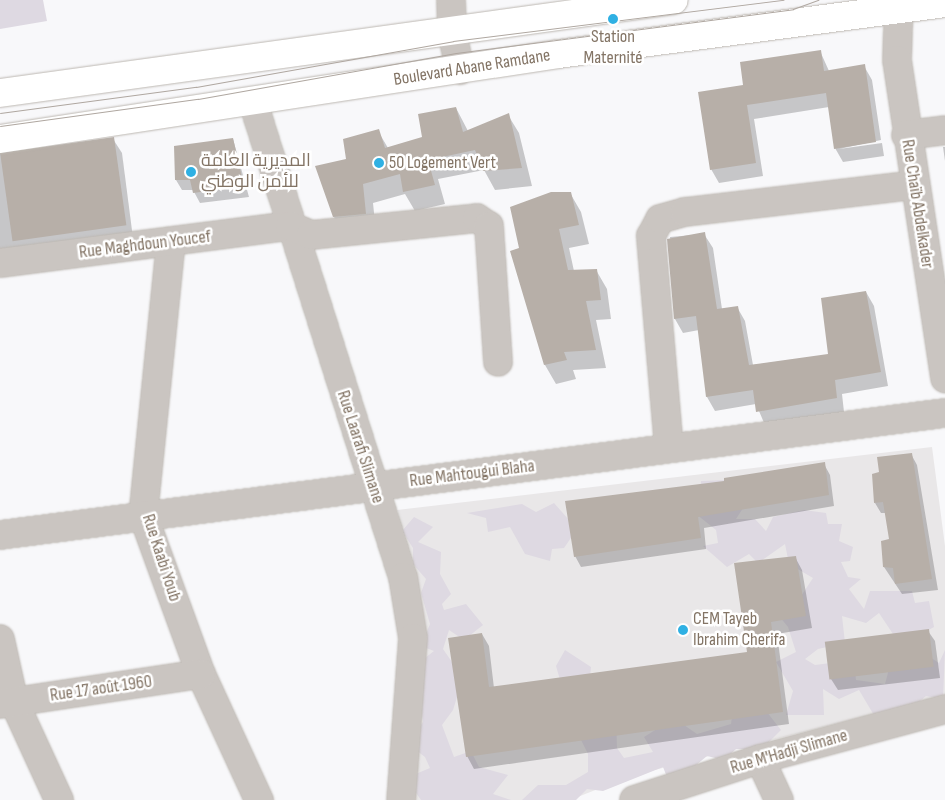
<!DOCTYPE html>
<html>
<head>
<meta charset="utf-8">
<style>
  body { margin:0 }
  #map { position:relative; width:945px; height:800px; overflow:hidden; background:#f8f8fa; font-family:"Sofia Sans Condensed",Cairo,sans-serif }
  div>[style] { position:absolute }
  .built>* { inset:0; background:#e9e7e8 }
  .green>* { inset:0; background:#ded9e2 }
  .shadow>* { inset:0; background:#0003 }
  .building>* { inset:0; background:#b7afa8; transform-origin:0 0 }
  .roads { filter:drop-shadow(0 0 1px #bdb8b2) drop-shadow(0 0 1px #bdb8b2) }
  .minor>* { height:28px; margin:-14px; padding:0 14px; transform-origin:14px; border-radius:14px; background:#cac5c1 }
  .major>* { height:28px; margin:-14px; padding:0 14px; transform-origin:14px; border-radius:14px; background:#fff }
  .tram>* { height:1px; margin:-0.5px; padding:0 0.5px; transform-origin:0.5px; border-radius:0.5px; background:#afa7a0 }
  .dots>* { width:14px; height:14px; translate:-50% -50%; box-sizing:border-box; border:2px solid #fff; border-radius:50% }
  span { translate:-50% -50%; white-space:nowrap; text-align:center; line-height:1.15; -webkit-text-stroke:5px #fff; paint-order:stroke }
  .poi-label { font-size:18px; color:#837465 }
  .left { translate:0 -50%; text-align:left }
  .street-label { font-size:18px; color:#837465 }
</style>
</head>
<body>
<div id="map">
  <div class="built">
    <i style="clip-path:polygon(932px 447px,945px 546px,945px 696px,631px 776px,570px 800px,414px 800px,423px 613px,397px 510px)"></i>
  </div>
  <div class="green">
    <i style="clip-path:polygon(0 0,43px 0,47px 21px,0 29px)"></i>
    <i style="clip-path:polygon(729px 480px,749px 499px,736px 519px,755px 519px,766px 531px,773px 517px,804px 510px,826px 513px,828px 524px,842px 524px,839px 541px,853px 547px,850px 561px,841px 562px,848px 577px,861px 579px,849px 589px,864px 609px,870px 591px,912px 591px,915px 603px,929px 601px,934px 627px,918px 636px,895px 637px,879px 613px,866px 623px,842px 616px,845px 643px,818px 649px,805px 659px,815px 665px,854px 660px,856px 680px,885px 684px,890px 665px,919px 650px,939px 663px,945px 650px,943px 699px,926px 696px,905px 714px,878px 722px,859px 690px,839px 699px,823px 689px,824px 715px,786px 715px,793px 691px,776px 662px,796px 652px,788px 627px,774px 610px,797px 602px,813px 578px,789px 564px,785px 544px,758px 563px,749px 554px,727px 567px,703px 546px,718px 543px,716px 530px,691px 510px,700px 497px,701px 481px)"></i>
    <i style="clip-path:polygon(554px 503px,577px 529px,564px 548px,552px 549px,550px 561px,525px 554px,510px 527px,488px 532px,486px 518px,467px 513px,522px 504px,536px 512px)"></i>
    <i style="clip-path:polygon(414px 517px,433px 527px,418px 542px,441px 552px,440px 574px,451px 594px,442px 604px,444px 610px,466px 604px,483px 625px,464px 640px,449px 630px,443px 649px,463px 678px,453px 710px,442px 725px,454px 757px,471px 751px,479px 767px,508px 775px,493px 794px,511px 800px,421px 800px,406px 778px,430px 768px,425px 757px,408px 744px,423px 722px,416px 665px,434px 651px,421px 646px,430px 624px,421px 593px,426px 579px,413px 564px,413px 548px,402px 531px)"></i>
    <i style="clip-path:polygon(565px 650px,591px 667px,589px 687px,616px 715px,617px 748px,624px 758px,653px 752px,644px 737px,674px 718px,697px 734px,731px 724px,733px 707px,763px 707px,781px 730px,762px 749px,736px 749px,724px 760px,707px 756px,683px 776px,667px 777px,663px 767px,603px 791px,587px 789px,576px 800px,522px 800px,538px 785px,566px 785px,588px 772px,588px 754px,573px 724px,556px 666px)"></i>
  </div>
  <div class="shadow">
    <i style="clip-path:polygon(820px 51px,829px 71px,864px 66px,872px 80px,881px 140px,839px 149px,882px 143px,884px 156px,843px 162px,835px 148px,829px 107px,754px 119px,763px 176px,719px 183px,711px 169px,745px 86px)"></i>
    <i style="clip-path:polygon(456px 108px,468px 131px,508px 115px,519px 133px,532px 186px,495px 190px,484px 170px,438px 179px,445px 204px,415px 211px,405px 194px,373px 203px,376px 232px,345px 236px,334px 217px,347px 160px,378px 131px,388px 148px,423px 138px)"></i>
    <i style="clip-path:polygon(113px 139px,122px 153px,133px 238px,0 257px,0 153px)"></i>
    <i style="clip-path:polygon(233px 139px,249px 197px,200px 203px,193px 190px,182px 190px,176px 180px)"></i>
    <i style="clip-path:polygon(943px 147px,945px 147px,945px 161px)"></i>
    <i style="clip-path:polygon(570px 193px,581px 212px,589px 244px,569px 248px,574px 271px,596px 270px,607px 289px,611px 319px,596px 320px,606px 368px,573px 370px,576px 379px,556px 384px,545px 365px,521px 249px)"></i>
    <i style="clip-path:polygon(704px 234px,713px 248px,722px 309px,737px 307px,745px 321px,753px 365px,830px 355px,866px 292px,874px 306px,888px 386px,842px 394px,844px 412px,765px 425px,756px 404px,715px 411px,707px 397px,699px 330px,683px 333px,675px 319px,670px 237px)"></i>
    <i style="clip-path:polygon(911px 454px,917px 465px,938px 590px,902px 594px,884px 567px,891px 540px,886px 513px,881px 513px,875px 503px)"></i>
    <i style="clip-path:polygon(824px 464px,830px 475px,834px 506px,704px 528px,706px 549px,581px 567px,575px 556px)"></i>
    <i style="clip-path:polygon(795px 557px,802px 570px,812px 628px,777px 634px,789px 724px,474px 769px,467px 756px,482px 634px,489px 646px,494px 688px,749px 654px)"></i>
    <i style="clip-path:polygon(928px 631px,935px 641px,940px 678px,838px 690px,831px 679px)"></i>
  </div>
  <div class="building">
    <i style="clip-path:polygon(821px 50px,824px 71px,865px 64px,876px 142px,834px 149px,826px 93px,747px 105px,756px 163px,710px 170px,698px 92px,743px 85px,740px 62px)"></i>
    <i style="clip-path:polygon(456px 107px,463px 132px,509px 113px,522px 168px,483px 171px,475px 150px,428px 160px,435px 185px,403px 192px,400px 174px,363px 184px,366px 214px,333px 217px,315px 166px,346px 159px,343px 139px,379px 129px,385px 148px,422px 137px,418px 114px)"></i>
    <i style="left:114px;top:137px;width:89px;height:115px;rotate:82deg"></i>
    <i style="clip-path:polygon(233px 138px,244px 186px,193px 193px,190px 180px,175px 180px,174px 146px)"></i>
    <i style="clip-path:polygon(551px 192px,571px 192px,579px 225px,559px 229px,568px 270px,597px 269px,601px 300px,586px 301px,596px 350px,564px 352px,567px 360px,544px 365px,510px 251px,519px 248px,510px 207px)"></i>
    <i style="clip-path:polygon(705px 232px,717px 309px,738px 306px,749px 365px,828px 354px,821px 298px,866px 291px,881px 372px,835px 380px,837px 398px,756px 412px,753px 390px,706px 397px,696px 316px,674px 319px,667px 239px)"></i>
    <i style="clip-path:polygon(912px 453px,932px 579px,895px 584px,893px 568px,883px 567px,881px 541px,889px 539px,883px 502px,874px 503px,872px 474px,879px 472px,877px 457px)"></i>
    <i style="clip-path:polygon(825px 462px,829px 495px,698px 517px,701px 538px,574px 557px,565px 501px,724px 481px,724px 478px)"></i>
    <i style="clip-path:polygon(796px 556px,806px 616px,771px 622px,783px 712px,466px 757px,448px 638px,482px 633px,489px 687px,747px 652px,734px 563px)"></i>
    <i style="left:929px;top:629px;width:38px;height:105px;rotate:83deg"></i>
  </div>
  <div class="roads">
    <div class="minor">
      <i style="left:451px;top:0;width:32px;rotate:88deg"></i>
      <i style="left:452px;top:32px;width:39px;rotate:78deg"></i>
      <i style="left:899px;top:0;width:60px;rotate:91.9deg"></i>
      <i style="left:897px;top:60px;width:322px;rotate:81.4deg"></i>
      <i style="left:253px;top:102px;width:498px;rotate:72.5deg"></i>
      <i style="left:403px;top:577px;width:62px;rotate:80.7deg"></i>
      <i style="left:413px;top:638px;width:162px;rotate:94.2deg"></i>
      <i style="left:906px;top:135px;width:39px;rotate:-7deg"></i>
      <i style="left:171px;top:241px;width:275px;rotate:95.8deg"></i>
      <i style="left:143px;top:515px;width:169px;rotate:70deg"></i>
      <i style="left:201px;top:674px;width:139px;rotate:65.3deg"></i>
      <i style="left:0;top:263px;width:292px;rotate:-7.3deg"></i>
      <i style="left:290px;top:226px;width:23px;rotate:23deg"></i>
      <i style="left:311px;top:235px;width:167px;rotate:-5.8deg"></i>
      <i style="left:477px;top:218px;width:14px;rotate:34deg"></i>
      <i style="left:489px;top:226px;width:136px;rotate:86.2deg"></i>
      <i style="left:669px;top:448px;width:213px;rotate:-94.9deg"></i>
      <i style="left:651px;top:236px;width:19px;rotate:-62deg"></i>
      <i style="left:660px;top:219px;width:26px;rotate:-16deg"></i>
      <i style="left:685px;top:212px;width:231px;rotate:-6.7deg"></i>
      <i style="left:0;top:535px;width:953px;rotate:-7.36deg"></i>
      <i style="left:0;top:639px;width:65px;rotate:77.5deg"></i>
      <i style="left:14px;top:702px;width:108px;rotate:65.3deg"></i>
      <i style="left:0;top:704px;width:203px;rotate:-8.5deg"></i>
      <i style="left:760px;top:759px;width:45px;rotate:65.1deg"></i>
      <i style="left:634px;top:800px;width:133px;rotate:-18deg"></i>
      <i style="left:760px;top:759px;width:192px;rotate:-15.1deg"></i>
    </div>
    <div class="major">
      <i style="left:0;top:93px;width:680px;rotate:-7.86deg"></i>
      <i style="left:0;top:139px;width:564px;rotate:-8.66deg"></i>
      <i style="left:558px;top:54px;width:390px;rotate:-7.5deg"></i>
    </div>
  </div>
  <div class="tram">
    <i style="left:0;top:113px;width:198px;rotate:-7.6deg"></i>
    <i style="left:196px;top:87px;width:261px;rotate:-10.1deg"></i>
    <i style="left:453px;top:41px;width:333px;rotate:-7.1deg"></i>
    <i style="left:0;top:126px;width:200px;rotate:-7.8deg"></i>
    <i style="left:198px;top:99px;width:262px;rotate:-10.1deg"></i>
    <i style="left:456px;top:53px;width:340px;rotate:-7.4deg"></i>
    <i style="left:793px;top:9px;width:27px;rotate:-20deg"></i>
  </div>
  <div class="dots">
    <i style="left:613px;top:19px;background:#2fb0e3"></i>
    <i style="left:379px;top:163px;background:#2fb0e3"></i>
    <i style="left:191px;top:172px;background:#2fb0e3"></i>
    <i style="left:683px;top:630px;background:#2fb0e3"></i>
  </div>
  <div class="poi-label">
    <span style="left:613px;top:48px">Station<br>Maternité</span>
    <span class="left" style="left:201px;top:172px">المديرية العامة<br>للأمن الوطني</span>
    <span class="left" style="left:389px;top:163px">50 Logement Vert</span>
    <span class="left" style="left:693px;top:630px">CEM Tayeb<br>Ibrahim Cherifa</span>
  </div>
  <div class="street-label">
    <span style="left:472px;top:68px;rotate:-9deg">Boulevard Abane Ramdane</span>
    <span style="left:917px;top:204px;rotate:81deg">Rue Chaïb Abdelkader</span>
    <span style="left:145px;top:245px;rotate:-7deg">Rue Maghdoun Youcef</span>
    <span style="left:360px;top:447px;rotate:72deg">Rue Laarafi Slimane</span>
    <span style="left:472px;top:474px;rotate:-7deg">Rue Mahtougui Blaha</span>
    <span style="left:161px;top:558px;rotate:72deg">Rue Kaabi Youb</span>
    <span style="left:101px;top:689px;rotate:-8deg">Rue 17 août 1960</span>
    <span style="left:789px;top:752px;rotate:-16deg">Rue M'Hadji Slimane</span>
  </div>
</div>
</body>
</html>
